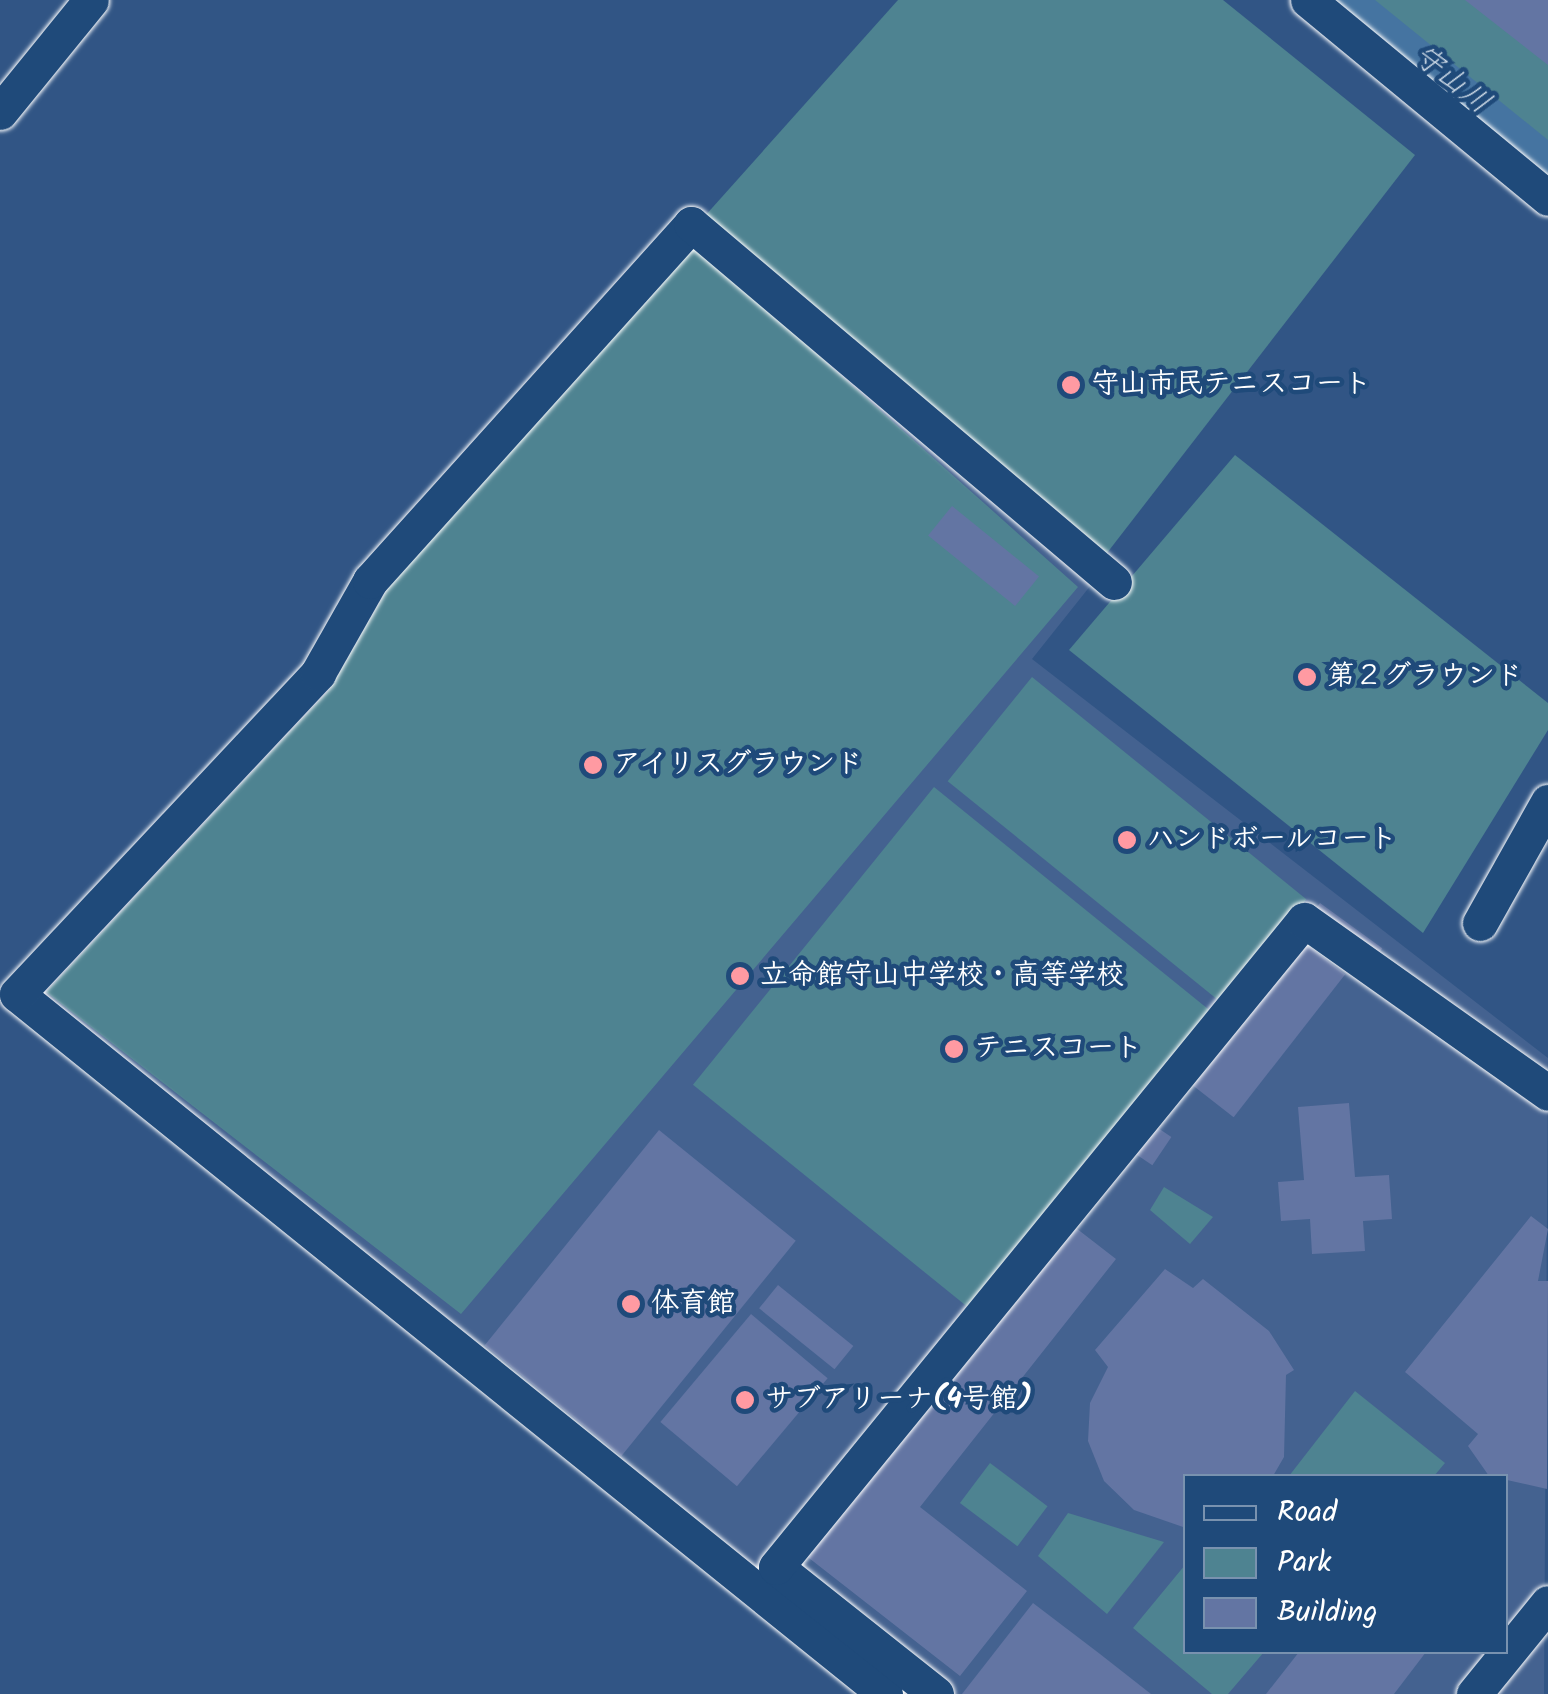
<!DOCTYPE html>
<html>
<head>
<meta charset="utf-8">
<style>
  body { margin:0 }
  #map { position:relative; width:1548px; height:1694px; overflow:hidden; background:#315585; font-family:Kalam,"Klee One",sans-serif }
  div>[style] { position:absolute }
  .built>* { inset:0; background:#446290 }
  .green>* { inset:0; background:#4e8391; transform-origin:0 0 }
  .water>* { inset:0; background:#4574a1 }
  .building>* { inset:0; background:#6375a3; transform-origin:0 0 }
  .roads { filter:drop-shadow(0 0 2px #fff) drop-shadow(0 0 2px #fff) }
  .minor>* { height:35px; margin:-17.5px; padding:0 17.5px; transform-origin:17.5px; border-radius:17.5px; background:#1f4a7a }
  .dots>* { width:28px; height:28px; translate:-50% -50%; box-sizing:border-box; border:5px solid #1f4a7a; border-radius:50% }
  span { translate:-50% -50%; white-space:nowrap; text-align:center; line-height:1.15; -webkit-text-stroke:9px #1f4a7a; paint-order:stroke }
  .poi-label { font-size:28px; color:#fff; font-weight:700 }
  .left { translate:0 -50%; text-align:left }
  .water-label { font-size:30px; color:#d0dce8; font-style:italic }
  .legend { position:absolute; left:1183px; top:1474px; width:325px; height:180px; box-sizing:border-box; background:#1f4a7a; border:2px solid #7992af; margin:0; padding:12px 18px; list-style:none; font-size:30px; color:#fff }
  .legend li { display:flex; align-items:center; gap:20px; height:50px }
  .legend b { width:50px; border:2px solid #7992af }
</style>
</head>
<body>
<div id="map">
  <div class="built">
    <i style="clip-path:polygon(evenodd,690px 238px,1091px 585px,1032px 659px,1548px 1058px,1544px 1694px,901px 1694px,31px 991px,690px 238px,1186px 1476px,1506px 1476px,1506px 1652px,1186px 1652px,1186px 1476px)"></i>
  </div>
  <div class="green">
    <i style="clip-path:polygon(898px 0,1223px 0,1415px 155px,1107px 553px,704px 217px)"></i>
    <i style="clip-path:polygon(1325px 0,1548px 0,1548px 171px)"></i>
    <i style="clip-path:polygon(695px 245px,1078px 587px,461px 1314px,46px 992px,330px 689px,394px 577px)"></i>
    <i style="clip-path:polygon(1235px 455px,1548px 703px,1548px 730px,1423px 933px,1069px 650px)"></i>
    <i style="left:1032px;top:677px;width:353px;height:134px;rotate:39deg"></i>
    <i style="left:934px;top:787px;width:363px;height:383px;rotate:39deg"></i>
    <i style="clip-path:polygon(1164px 1187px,1213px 1217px,1190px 1244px,1150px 1210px)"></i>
    <i style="clip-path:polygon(1355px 1391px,1445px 1463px,1434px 1476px,1289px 1476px)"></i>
    <i style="left:990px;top:1463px;width:72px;height:50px;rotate:37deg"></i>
    <i style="clip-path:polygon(1068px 1513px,1164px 1542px,1107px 1614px,1038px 1556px)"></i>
    <i style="clip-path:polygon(1185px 1565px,1186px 1652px,1264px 1652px,1228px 1694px,1212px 1694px,1133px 1628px)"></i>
  </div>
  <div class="water">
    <i style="clip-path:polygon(1330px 0,1375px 0,1548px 140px,1548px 177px)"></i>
  </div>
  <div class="building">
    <i style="clip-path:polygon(1465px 0,1548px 0,1548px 65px)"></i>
    <i style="left:952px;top:506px;width:112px;height:38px;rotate:39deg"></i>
    <i style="left:1320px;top:903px;width:77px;height:17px;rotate:36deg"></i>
    <i style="left:1297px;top:937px;width:61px;height:181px;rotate:38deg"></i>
    <i style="clip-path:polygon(1349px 1103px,1355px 1177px,1389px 1175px,1392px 1219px,1363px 1221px,1365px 1251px,1312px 1254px,1310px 1219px,1281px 1221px,1278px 1182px,1304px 1180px,1298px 1107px)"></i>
    <i style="left:1149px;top:1122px;width:27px;height:34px;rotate:34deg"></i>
    <i style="left:659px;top:1130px;width:176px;height:277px;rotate:39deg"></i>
    <i style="clip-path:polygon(1054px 1211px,1116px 1259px,920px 1507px,1027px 1591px,960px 1676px,791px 1544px)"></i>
    <i style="clip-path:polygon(1531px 1216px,1548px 1229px,1538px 1281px,1548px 1281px,1547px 1489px,1489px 1476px,1468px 1446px,1478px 1434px,1405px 1372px)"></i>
    <i style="clip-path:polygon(1165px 1269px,1193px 1288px,1203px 1279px,1269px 1331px,1294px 1370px,1286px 1375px,1284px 1457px,1273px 1476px,1186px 1476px,1186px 1528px,1134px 1510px,1104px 1481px,1088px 1441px,1090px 1403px,1108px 1367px,1095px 1350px)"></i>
    <i style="left:778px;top:1285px;width:97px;height:30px;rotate:39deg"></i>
    <i style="left:751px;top:1314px;width:100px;height:141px;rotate:40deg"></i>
    <i style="clip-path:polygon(1033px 1603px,1100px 1654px,1151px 1694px,962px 1694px)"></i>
    <i style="clip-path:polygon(1299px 1652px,1426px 1652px,1394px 1694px,1266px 1694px)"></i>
  </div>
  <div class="roads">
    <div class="minor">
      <i style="left:1308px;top:0;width:311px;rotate:39.5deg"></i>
      <i style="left:0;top:112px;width:144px;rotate:-50.9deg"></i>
      <i style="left:1480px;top:923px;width:139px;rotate:-60.7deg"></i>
      <i style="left:885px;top:1694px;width:1115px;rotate:-141.12deg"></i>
      <i style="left:17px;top:994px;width:440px;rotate:-46.8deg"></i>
      <i style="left:318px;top:673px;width:106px;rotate:-60.5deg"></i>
      <i style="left:370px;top:581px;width:480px;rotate:-48deg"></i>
      <i style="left:691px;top:224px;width:554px;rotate:40.24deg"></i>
      <i style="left:936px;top:1694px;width:204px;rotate:-141.6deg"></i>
      <i style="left:776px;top:1567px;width:835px;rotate:-50.78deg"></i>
      <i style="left:1304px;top:920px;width:299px;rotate:35.3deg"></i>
      <i style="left:1474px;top:1694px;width:117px;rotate:-50.9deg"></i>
    </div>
  </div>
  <div class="dots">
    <i style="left:1071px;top:385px;background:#ff9aa2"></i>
    <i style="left:1307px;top:677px;background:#ff9aa2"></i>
    <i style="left:593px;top:765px;background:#ff9aa2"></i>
    <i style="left:1127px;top:840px;background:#ff9aa2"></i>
    <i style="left:740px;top:976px;background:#ff9aa2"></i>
    <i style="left:954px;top:1049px;background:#ff9aa2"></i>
    <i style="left:631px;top:1304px;background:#ff9aa2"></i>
    <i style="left:745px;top:1400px;background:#ff9aa2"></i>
  </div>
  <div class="poi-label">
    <span class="left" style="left:1091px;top:385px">守山市民テニスコート</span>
    <span class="left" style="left:1327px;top:677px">第２グラウンド</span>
    <span class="left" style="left:613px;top:765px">アイリスグラウンド</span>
    <span class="left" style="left:1147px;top:840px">ハンドボールコート</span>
    <span class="left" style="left:760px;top:976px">立命館守山中学校・高等学校</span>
    <span class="left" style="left:974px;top:1049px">テニスコート</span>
    <span class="left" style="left:651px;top:1304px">体育館</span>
    <span class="left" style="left:765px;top:1400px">サブアリーナ(4号館)</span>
  </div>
  <div class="water-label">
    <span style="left:1451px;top:80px;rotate:39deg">守山川</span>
  </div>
  <ul class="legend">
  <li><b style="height:12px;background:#1f4a7a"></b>Road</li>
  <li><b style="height:28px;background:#4e8391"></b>Park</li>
  <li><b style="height:28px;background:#6375a3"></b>Building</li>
  </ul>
</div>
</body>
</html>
